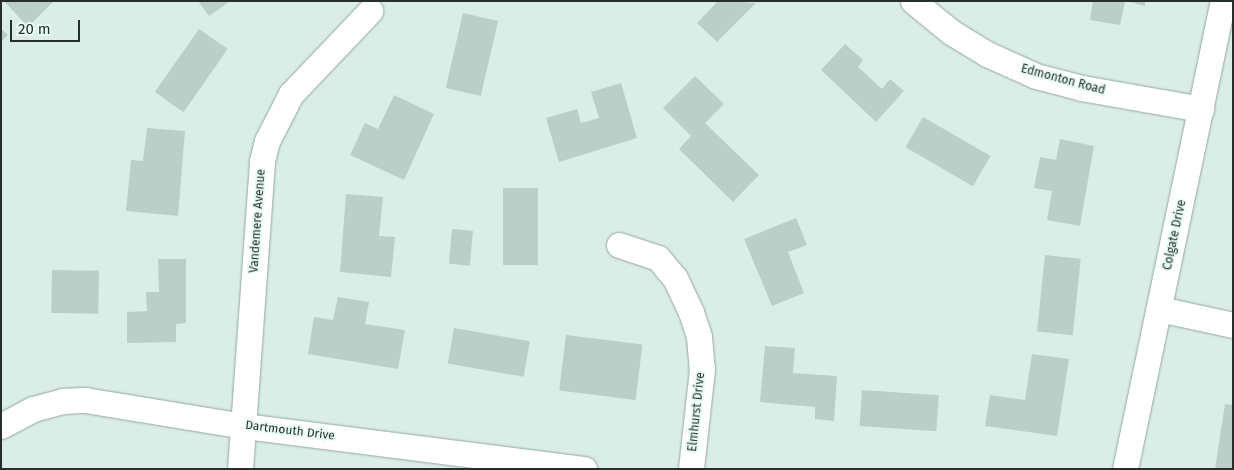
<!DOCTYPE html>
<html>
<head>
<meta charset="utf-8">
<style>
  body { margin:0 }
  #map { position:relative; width:1234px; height:470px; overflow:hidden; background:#daeee7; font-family:"Fira Sans",sans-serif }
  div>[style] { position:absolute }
  .building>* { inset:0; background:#bbcfc8; transform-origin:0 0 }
  .roads { filter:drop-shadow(0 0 1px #94a7a0) drop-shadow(0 0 1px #94a7a0) }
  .minor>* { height:25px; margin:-12.5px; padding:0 12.5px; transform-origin:12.5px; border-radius:12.5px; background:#fff }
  span { translate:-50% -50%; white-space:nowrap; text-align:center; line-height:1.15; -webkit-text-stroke:4px #e7fcf4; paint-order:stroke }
  .street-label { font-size:12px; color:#272f2c }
  .frame { position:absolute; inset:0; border:2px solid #272f2c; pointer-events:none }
  .scale { position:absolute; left:10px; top:20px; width:70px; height:22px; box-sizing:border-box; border:2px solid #272f2c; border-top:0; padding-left:6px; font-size:15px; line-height:18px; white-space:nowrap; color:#272f2c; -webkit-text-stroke:4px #e7fcf4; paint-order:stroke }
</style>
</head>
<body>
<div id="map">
  <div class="building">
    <i style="clip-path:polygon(4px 1px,54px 1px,28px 27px)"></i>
    <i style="clip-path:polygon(198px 1px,230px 1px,209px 16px)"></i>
    <i style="clip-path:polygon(718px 1px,756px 3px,717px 42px,697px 23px)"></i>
    <i style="clip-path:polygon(1093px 1px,1125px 1px,1120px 25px,1090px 20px)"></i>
    <i style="clip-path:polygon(1126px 1px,1145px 1px,1145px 6px)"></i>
    <i style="left:463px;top:13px;width:36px;height:77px;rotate:13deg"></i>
    <i style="clip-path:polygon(1px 29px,8px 35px,1px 42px)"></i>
    <i style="left:199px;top:29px;width:35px;height:77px;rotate:35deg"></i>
    <i style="clip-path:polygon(845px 44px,863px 60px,858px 67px,882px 89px,890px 79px,904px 91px,876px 122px,821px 70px)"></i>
    <i style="clip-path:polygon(695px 76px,724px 104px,705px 123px,759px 175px,733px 202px,679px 149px,691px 136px,663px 108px)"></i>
    <i style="clip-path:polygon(621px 83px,637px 138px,559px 162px,546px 118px,577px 109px,581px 123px,599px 118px,591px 92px)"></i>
    <i style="clip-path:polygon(394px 95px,434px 114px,404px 180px,350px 155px,365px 123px,378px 129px)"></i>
    <i style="left:923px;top:117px;width:78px;height:35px;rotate:30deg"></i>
    <i style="clip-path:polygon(147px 128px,185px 131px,178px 216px,126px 211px,131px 160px,143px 161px)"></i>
    <i style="clip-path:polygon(1060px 139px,1094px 146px,1080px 226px,1047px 220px,1052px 191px,1034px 188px,1040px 157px,1056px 160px)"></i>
    <i style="left:503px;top:188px;width:35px;height:77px"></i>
    <i style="clip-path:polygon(346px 194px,383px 197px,379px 236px,395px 237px,391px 277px,340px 272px)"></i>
    <i style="clip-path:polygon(796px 218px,807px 245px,788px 252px,804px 293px,772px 306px,744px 239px)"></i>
    <i style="left:452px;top:229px;width:21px;height:35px;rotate:5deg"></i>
    <i style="left:1045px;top:255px;width:36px;height:77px;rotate:6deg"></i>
    <i style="clip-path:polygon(158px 259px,186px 259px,186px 323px,176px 324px,176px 342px,127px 343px,127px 312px,147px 311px,146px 292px,159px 292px)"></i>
    <i style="left:52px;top:270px;width:47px;height:43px;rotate:1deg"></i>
    <i style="clip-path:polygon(338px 297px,369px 302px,365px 324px,405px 330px,398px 369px,308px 354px,314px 317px,333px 320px)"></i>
    <i style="left:454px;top:328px;width:77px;height:36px;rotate:10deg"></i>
    <i style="left:566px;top:335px;width:77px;height:56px;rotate:7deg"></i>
    <i style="clip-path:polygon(765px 346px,795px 348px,793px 373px,837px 376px,834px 421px,815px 419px,815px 407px,760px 402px)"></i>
    <i style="clip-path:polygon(1032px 354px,1069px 359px,1057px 436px,985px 426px,990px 395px,1025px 400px)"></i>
    <i style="left:862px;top:390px;width:77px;height:36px;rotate:4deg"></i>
    <i style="clip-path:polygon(1225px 404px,1233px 405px,1233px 469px,1215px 469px)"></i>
  </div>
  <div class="roads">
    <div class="minor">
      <i style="left:913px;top:1px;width:49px;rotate:39.2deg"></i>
      <i style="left:951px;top:32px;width:42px;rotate:31.4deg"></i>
      <i style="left:987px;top:54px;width:54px;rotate:24.2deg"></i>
      <i style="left:1036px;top:76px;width:48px;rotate:14.6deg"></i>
      <i style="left:1082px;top:88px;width:121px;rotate:10deg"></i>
      <i style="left:619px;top:245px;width:41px;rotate:18.4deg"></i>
      <i style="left:658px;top:258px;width:26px;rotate:50deg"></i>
      <i style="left:675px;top:278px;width:38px;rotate:65deg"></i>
      <i style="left:691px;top:312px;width:26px;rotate:72deg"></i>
      <i style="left:699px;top:337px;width:32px;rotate:85deg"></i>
      <i style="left:702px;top:369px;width:101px;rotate:96.3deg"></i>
      <i style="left:1159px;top:309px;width:76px;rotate:12.2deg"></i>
      <i style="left:1px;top:426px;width:36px;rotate:-28deg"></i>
      <i style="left:33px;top:409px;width:31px;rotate:-15deg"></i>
      <i style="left:63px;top:401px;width:22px;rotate:-3deg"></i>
      <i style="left:85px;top:400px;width:161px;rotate:9.3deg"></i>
      <i style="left:244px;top:426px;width:343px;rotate:7.2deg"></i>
      <i style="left:240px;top:469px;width:309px;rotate:-85.9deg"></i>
      <i style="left:262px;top:161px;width:21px;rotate:-76deg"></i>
      <i style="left:267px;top:141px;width:53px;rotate:-62.9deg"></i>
      <i style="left:291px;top:94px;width:115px;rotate:-46.4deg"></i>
      <i style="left:1125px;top:469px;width:478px;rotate:-78.2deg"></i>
    </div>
  </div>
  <div class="street-label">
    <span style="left:1063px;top:80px;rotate:15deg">Edmonton Road</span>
    <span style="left:258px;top:221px;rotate:-86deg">Vandemere Avenue</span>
    <span style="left:1175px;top:235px;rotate:-78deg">Colgate Drive</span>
    <span style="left:697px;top:412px;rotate:-84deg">Elmhurst Drive</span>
    <span style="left:290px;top:431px;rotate:7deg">Dartmouth Drive</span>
  </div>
  <div class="frame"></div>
  <div class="scale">20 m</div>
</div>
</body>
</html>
